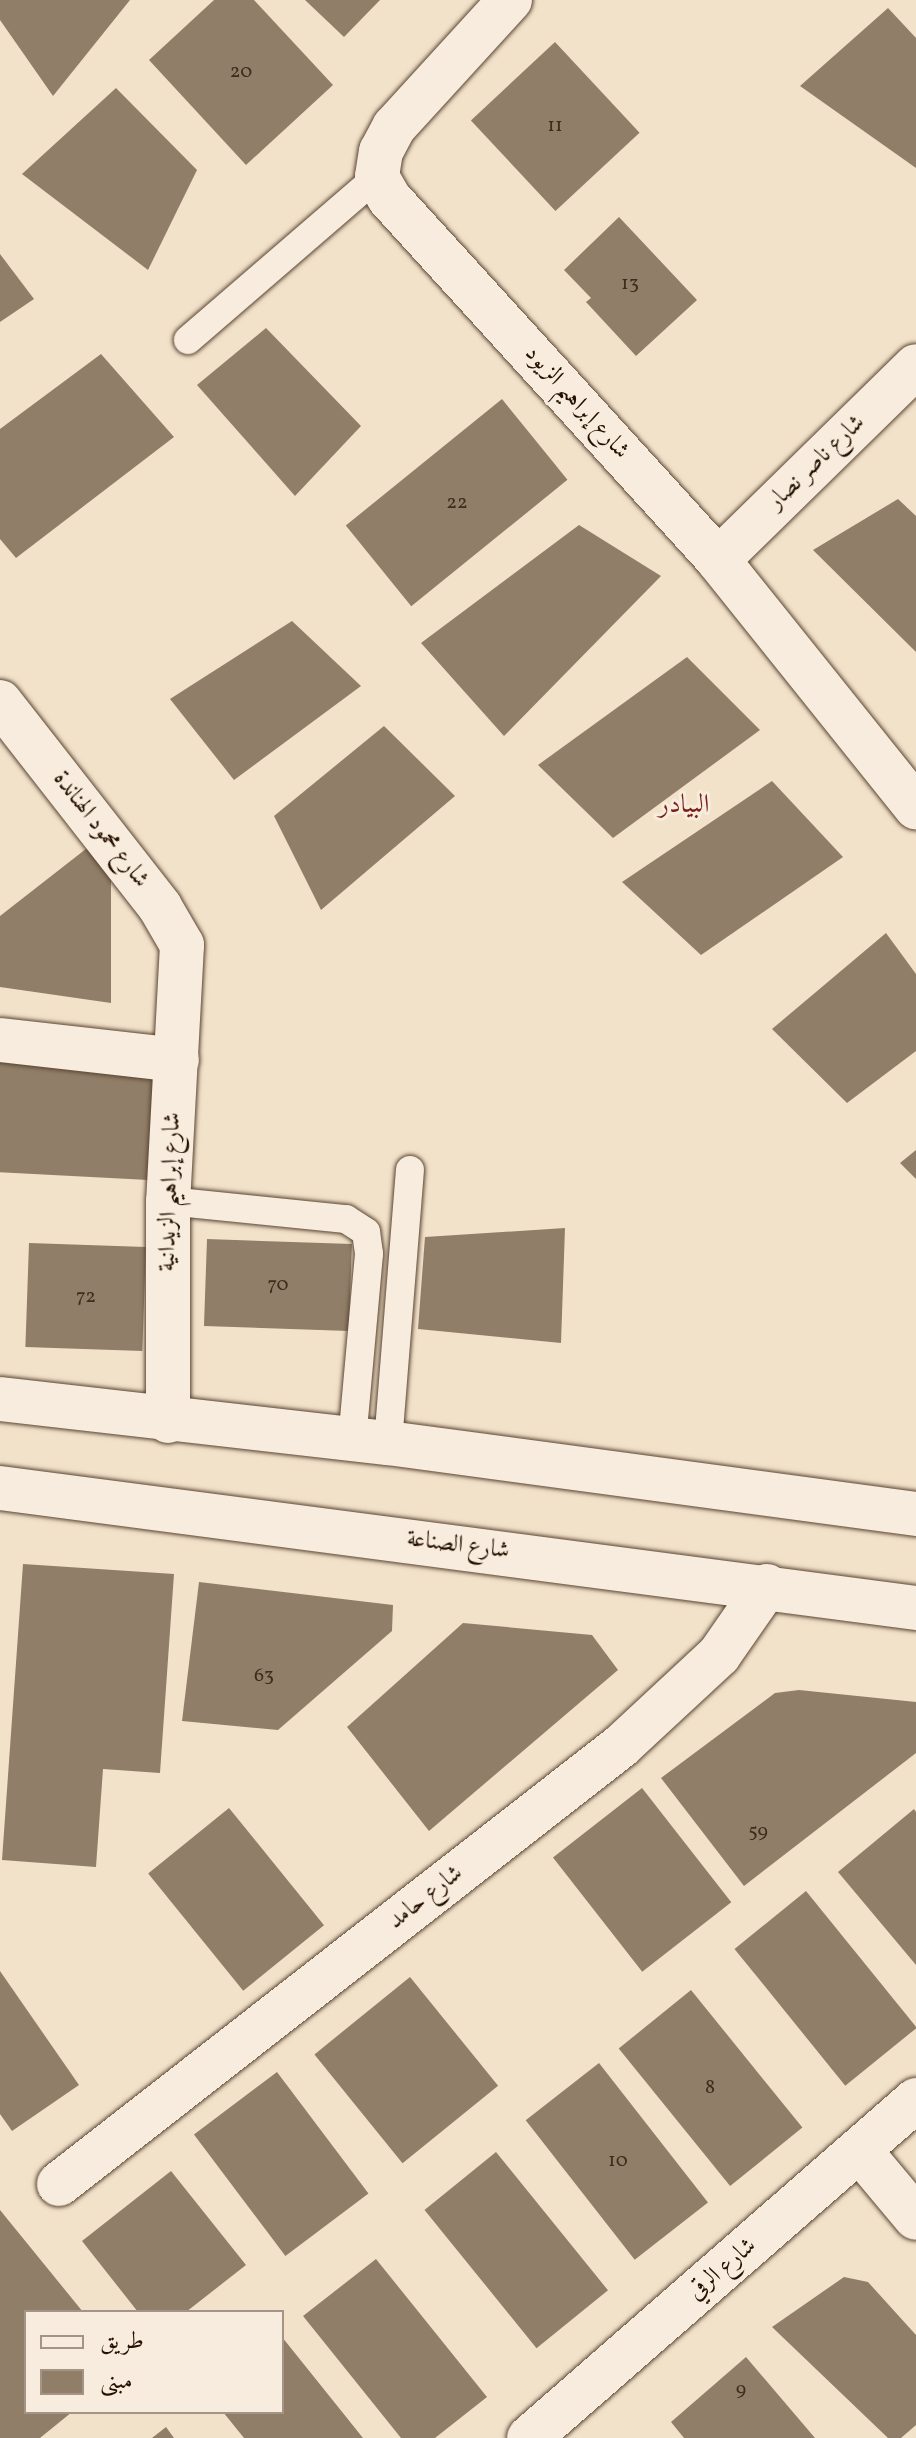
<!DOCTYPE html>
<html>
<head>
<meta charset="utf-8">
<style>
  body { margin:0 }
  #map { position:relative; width:916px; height:2438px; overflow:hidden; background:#f3e2ca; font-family:Vollkorn,Amiri,serif }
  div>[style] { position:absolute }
  .building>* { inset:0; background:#917e69; transform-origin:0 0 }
  .roads { filter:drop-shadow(0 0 2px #594532) drop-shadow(0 0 2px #594532) }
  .service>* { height:28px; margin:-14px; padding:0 14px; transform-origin:14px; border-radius:14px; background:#f7ecdd }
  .minor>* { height:44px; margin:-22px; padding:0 22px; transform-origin:22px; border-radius:22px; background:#f7ecdd }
  .secondary>* { height:44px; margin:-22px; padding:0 22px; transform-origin:22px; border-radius:22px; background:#f7ecdd }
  span { translate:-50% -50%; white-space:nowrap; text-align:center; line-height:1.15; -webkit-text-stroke:6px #f7ecdd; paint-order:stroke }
  .number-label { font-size:20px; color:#412c1a }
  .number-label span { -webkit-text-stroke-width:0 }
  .street-label { font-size:24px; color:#261100 }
  .neighbourhood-label { font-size:26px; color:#7a1f14 }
  .legend { position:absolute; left:24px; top:2310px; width:260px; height:104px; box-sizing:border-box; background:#f7ecdd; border:2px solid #a39485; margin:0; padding:10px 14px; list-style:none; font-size:24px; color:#261100 }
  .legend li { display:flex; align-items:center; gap:16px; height:40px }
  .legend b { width:40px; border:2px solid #a39485 }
</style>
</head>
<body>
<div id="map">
  <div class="building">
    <i style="clip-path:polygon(0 0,130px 0,53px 96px,0 20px)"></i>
    <i style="clip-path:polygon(214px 0,254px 0,333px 85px,246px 165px,149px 60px)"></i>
    <i style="clip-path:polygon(305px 0,380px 0,344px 37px)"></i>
    <i style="clip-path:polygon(888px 8px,916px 38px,916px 168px,800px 86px)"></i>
    <i style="left:555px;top:42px;width:124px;height:115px;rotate:47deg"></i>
    <i style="clip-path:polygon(116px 88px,197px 170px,148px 270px,22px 174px)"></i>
    <i style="clip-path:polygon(619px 217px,697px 300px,636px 356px,586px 302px,591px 298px,564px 270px)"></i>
    <i style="clip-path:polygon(0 254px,34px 299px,0 322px)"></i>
    <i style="clip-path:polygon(266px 328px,361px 426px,295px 496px,197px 385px)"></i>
    <i style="clip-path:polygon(101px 354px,174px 437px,16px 558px,0 539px,0 429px)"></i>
    <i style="left:502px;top:399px;width:104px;height:201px;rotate:51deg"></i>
    <i style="clip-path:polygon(898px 499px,916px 516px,916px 652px,813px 550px)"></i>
    <i style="clip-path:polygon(579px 525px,661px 576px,504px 736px,421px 643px)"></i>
    <i style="clip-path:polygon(292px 621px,361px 686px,234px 780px,170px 699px)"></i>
    <i style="clip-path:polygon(687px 657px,760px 730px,613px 838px,538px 765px)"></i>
    <i style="clip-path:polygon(384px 726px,455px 796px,321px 910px,274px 816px)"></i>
    <i style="clip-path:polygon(772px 781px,843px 857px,701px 955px,622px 882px)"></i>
    <i style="clip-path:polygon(91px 845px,111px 878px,111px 1003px,0 987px,0 916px)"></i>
    <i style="clip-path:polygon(886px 933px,916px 974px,916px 1051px,847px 1103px,772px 1029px)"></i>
    <i style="left:0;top:1059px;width:164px;height:113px;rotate:3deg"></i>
    <i style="clip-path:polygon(916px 1150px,916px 1179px,900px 1163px)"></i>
    <i style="clip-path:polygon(565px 1228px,561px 1343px,418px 1329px,425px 1237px)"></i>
    <i style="left:207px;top:1239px;width:145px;height:87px;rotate:2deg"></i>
    <i style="left:29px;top:1243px;width:117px;height:104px;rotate:2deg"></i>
    <i style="clip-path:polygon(23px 1564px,174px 1574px,160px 1773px,103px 1769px,96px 1867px,2px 1860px)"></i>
    <i style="clip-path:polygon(199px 1582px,393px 1605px,392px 1631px,278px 1730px,182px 1721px)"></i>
    <i style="clip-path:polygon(463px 1623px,592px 1635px,618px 1670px,429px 1831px,347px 1727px)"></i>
    <i style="clip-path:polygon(799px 1690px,916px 1702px,916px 1753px,744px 1886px,661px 1778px,775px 1693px)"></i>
    <i style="left:642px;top:1788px;width:145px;height:113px;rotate:52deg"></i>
    <i style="left:229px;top:1808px;width:151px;height:104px;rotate:51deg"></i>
    <i style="clip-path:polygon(914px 1809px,916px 1812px,916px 1965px,838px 1872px)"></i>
    <i style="left:806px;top:1891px;width:176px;height:92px;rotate:51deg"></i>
    <i style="clip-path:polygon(0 1971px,79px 2085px,12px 2131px,0 2114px)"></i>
    <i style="left:410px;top:1977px;width:140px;height:123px;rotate:51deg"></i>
    <i style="left:691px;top:1990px;width:177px;height:93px;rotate:51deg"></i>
    <i style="left:599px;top:2063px;width:177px;height:93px;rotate:52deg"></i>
    <i style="left:277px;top:2072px;width:152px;height:104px;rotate:53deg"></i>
    <i style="left:496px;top:2152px;width:178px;height:92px;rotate:51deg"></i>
    <i style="clip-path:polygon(171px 2171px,246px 2265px,186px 2312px,138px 2312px,82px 2241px)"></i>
    <i style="clip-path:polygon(0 2210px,83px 2312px,26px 2312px,26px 2412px,72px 2412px,40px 2438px,0 2438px)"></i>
    <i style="clip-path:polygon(376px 2259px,487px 2397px,435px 2438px,401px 2438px,303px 2316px)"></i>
    <i style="clip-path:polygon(844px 2277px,868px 2282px,916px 2335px,916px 2425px,901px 2438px,888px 2438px,772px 2327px)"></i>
    <i style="clip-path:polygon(282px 2337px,363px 2438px,244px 2438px,223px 2412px,282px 2412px)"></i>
    <i style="clip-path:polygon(746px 2357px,815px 2438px,684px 2438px,671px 2422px)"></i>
    <i style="clip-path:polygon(166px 2427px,174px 2438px,152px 2438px)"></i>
  </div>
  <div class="roads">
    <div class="service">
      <i style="left:188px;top:340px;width:250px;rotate:-40.8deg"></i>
      <i style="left:168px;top:1201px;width:179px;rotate:5.8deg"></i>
      <i style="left:346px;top:1219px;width:24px;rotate:33deg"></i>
      <i style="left:366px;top:1232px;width:22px;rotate:82deg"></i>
      <i style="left:369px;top:1254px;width:187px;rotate:95.2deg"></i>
      <i style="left:388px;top:1443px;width:274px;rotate:-85.4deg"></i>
    </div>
    <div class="minor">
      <i style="left:510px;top:0;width:172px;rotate:132.4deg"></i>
      <i style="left:394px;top:127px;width:27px;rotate:118deg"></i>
      <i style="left:381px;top:151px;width:26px;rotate:99deg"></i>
      <i style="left:377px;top:177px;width:24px;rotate:60deg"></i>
      <i style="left:389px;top:198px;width:489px;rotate:47.7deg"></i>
      <i style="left:718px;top:560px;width:317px;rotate:51.3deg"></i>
      <i style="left:718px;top:560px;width:277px;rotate:-44.4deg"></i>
      <i style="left:0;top:702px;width:260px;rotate:52deg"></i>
      <i style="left:160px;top:907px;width:44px;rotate:59.9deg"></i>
      <i style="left:182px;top:945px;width:256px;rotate:93.1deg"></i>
      <i style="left:168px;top:1201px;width:220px;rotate:90deg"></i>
      <i style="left:0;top:1040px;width:178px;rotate:6.4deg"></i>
      <i style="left:860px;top:2151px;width:87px;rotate:50.1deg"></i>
      <i style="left:59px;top:2184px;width:713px;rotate:-37.93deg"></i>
      <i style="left:621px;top:1746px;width:134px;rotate:-42.9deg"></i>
      <i style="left:719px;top:1655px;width:84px;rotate:-55.2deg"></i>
      <i style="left:529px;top:2438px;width:514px;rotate:-41.13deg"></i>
    </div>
    <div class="secondary">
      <i style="left:0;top:1399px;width:390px;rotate:6.5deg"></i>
      <i style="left:388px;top:1443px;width:533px;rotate:7.66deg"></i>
      <i style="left:0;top:1488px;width:924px;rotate:7.46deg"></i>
    </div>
  </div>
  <div class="number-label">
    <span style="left:241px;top:72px">20</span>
    <span style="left:555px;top:126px">11</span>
    <span style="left:630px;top:284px">13</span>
    <span style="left:457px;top:503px">22</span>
    <span style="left:278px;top:1285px">70</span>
    <span style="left:86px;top:1297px">72</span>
    <span style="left:264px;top:1676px">63</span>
    <span style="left:758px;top:1832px">59</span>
    <span style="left:710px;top:2088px">8</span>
    <span style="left:618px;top:2161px">10</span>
    <span style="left:741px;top:2390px">9</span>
  </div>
  <div class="street-label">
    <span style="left:576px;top:403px;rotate:48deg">شارع إبراهيم الزيود</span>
    <span style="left:817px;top:463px;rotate:-44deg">شارع ناصر نصار</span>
    <span style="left:100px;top:830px;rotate:52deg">شارع محمود الهناندة</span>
    <span style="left:171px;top:1192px;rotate:-88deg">شارع إبراهيم الزيدانية</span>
    <span style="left:458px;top:1546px;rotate:7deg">شارع الصناعة</span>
    <span style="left:426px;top:1898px;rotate:-38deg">شارع حامد</span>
    <span style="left:723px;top:2270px;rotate:-41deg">شارع الرقي</span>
  </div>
  <div class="neighbourhood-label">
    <span style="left:684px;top:806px">البيادر</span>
  </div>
  <ul class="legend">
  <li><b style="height:10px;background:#f7ecdd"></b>طريق</li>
  <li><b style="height:22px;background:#917e69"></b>مبنى</li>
  </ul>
</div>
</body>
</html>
